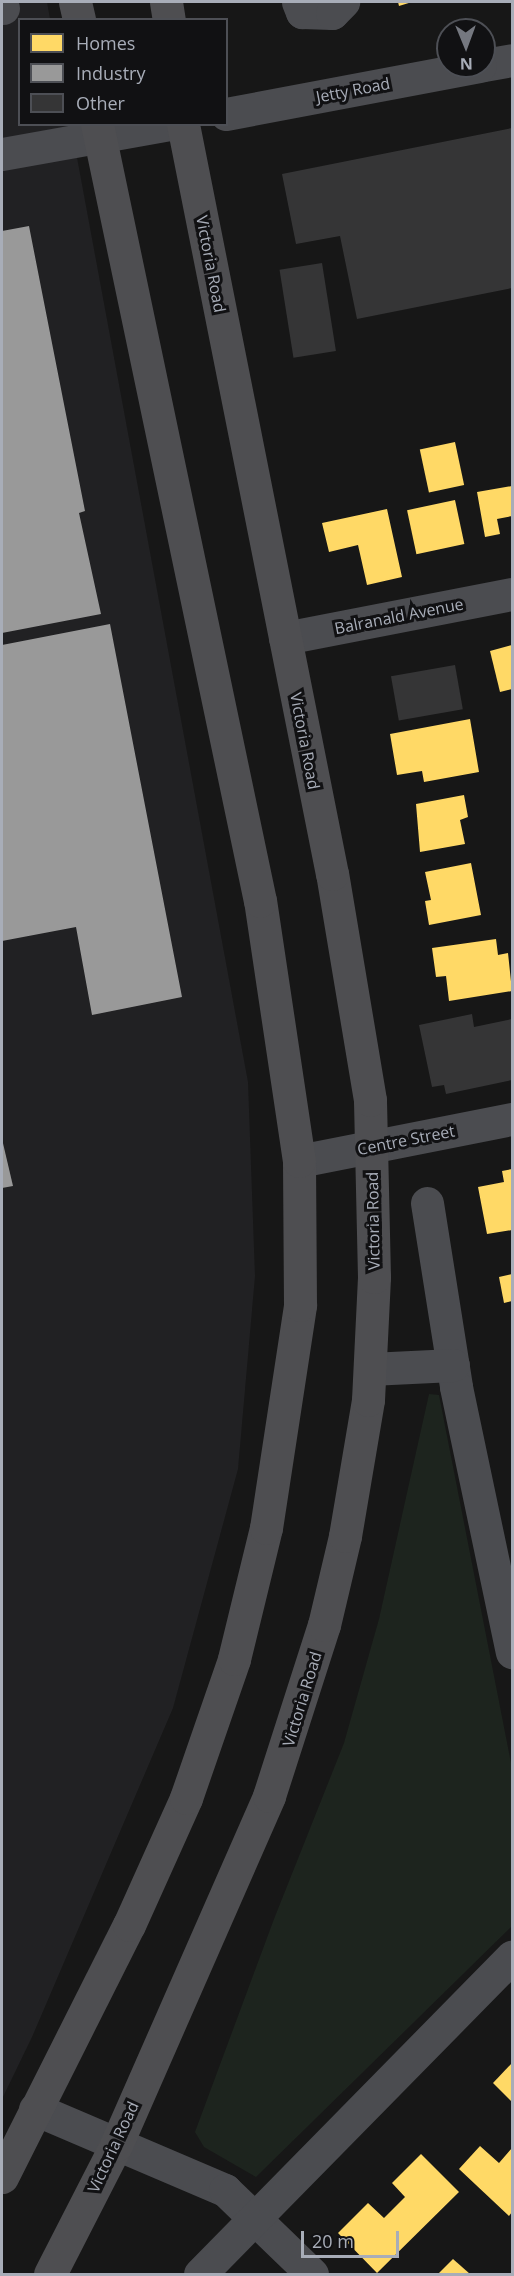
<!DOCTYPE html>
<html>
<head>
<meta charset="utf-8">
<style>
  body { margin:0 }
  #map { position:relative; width:514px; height:2276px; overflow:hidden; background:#171717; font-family:"Open Sans",sans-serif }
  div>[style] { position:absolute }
  .built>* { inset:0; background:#212123 }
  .green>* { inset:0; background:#1d241e }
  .homes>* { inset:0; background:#ffd966; transform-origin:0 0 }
  .industry>* { inset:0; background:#999 }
  .building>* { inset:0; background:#353536; transform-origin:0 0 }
  .minor>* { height:33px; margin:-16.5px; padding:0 16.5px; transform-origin:16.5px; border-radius:16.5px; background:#4b4c50 }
  .highway>* { height:33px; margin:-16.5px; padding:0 16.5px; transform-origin:16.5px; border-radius:16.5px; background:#4e4e51 }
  span { translate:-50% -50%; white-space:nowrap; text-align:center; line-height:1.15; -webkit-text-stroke:6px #111113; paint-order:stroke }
  .street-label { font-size:16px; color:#a8adb8 }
  .frame { position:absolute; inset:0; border:3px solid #a8adb8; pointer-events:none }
  .legend { position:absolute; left:18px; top:18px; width:210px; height:108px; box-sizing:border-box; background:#111113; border:2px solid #4d4f55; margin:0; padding:8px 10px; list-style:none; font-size:18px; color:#a8adb8 }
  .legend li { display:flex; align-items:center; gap:12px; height:30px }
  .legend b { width:30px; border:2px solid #4d4f55 }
  .north { position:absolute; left:436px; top:18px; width:60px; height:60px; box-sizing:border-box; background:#111113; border:2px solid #4d4f55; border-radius:50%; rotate:179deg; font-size:16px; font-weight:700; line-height:24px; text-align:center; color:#a8adb8 }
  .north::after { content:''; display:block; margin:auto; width:21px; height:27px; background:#757880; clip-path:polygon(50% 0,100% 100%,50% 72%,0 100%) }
  .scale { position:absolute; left:301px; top:2231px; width:98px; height:27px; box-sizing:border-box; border:3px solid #a8adb8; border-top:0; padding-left:8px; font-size:18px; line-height:21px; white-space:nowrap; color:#a8adb8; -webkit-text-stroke:4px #111113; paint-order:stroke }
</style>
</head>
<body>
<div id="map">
  <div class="built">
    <i style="clip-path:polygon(2px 2px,47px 2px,50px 19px,20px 20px,20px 124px,71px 125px,248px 1082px,255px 1276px,238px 1469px,173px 1708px,32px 2037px,2px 2099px)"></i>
  </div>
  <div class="green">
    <i style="clip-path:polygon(429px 1394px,439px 1395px,512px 1768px,512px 1926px,256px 2177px,204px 2147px,195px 2132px,274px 1919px,344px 1743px,379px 1619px)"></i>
  </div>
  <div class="homes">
    <i style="clip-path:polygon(398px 2px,412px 2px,399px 6px)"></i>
    <i style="left:455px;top:442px;width:44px;height:36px;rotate:78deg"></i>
    <i style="clip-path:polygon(512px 486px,512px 516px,497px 519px,500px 534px,485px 537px,477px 492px)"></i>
    <i style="left:455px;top:500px;width:45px;height:49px;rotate:78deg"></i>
    <i style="clip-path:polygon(387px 509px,402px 577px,367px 585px,358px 545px,329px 552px,322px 523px)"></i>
    <i style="clip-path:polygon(512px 645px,512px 689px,500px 692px,490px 651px)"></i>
    <i style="clip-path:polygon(470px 719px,479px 772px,424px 782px,422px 771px,397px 775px,390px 734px)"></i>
    <i style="clip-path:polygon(464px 795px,468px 817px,460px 820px,465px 844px,420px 852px,416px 804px)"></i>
    <i style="clip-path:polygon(471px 863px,481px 915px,429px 925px,425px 901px,431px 900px,425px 872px)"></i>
    <i style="clip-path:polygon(496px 939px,498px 955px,508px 953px,512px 991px,449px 1001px,446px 976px,436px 977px,432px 948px)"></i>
    <i style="clip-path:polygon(512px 1169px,512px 1230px,487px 1234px,478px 1187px,504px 1182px,502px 1171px)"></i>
    <i style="clip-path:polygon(512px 1274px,512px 1301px,504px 1303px,499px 1277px)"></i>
    <i style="clip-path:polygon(512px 2063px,512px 2102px,493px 2083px)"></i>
    <i style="clip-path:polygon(480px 2146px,499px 2163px,512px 2148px,512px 2212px,509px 2216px,459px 2169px)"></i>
    <i style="clip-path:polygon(421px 2154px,459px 2192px,377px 2273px,338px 2233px,368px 2203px,384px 2218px,405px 2197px,392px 2183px)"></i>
    <i style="clip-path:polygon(453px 2259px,470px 2274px,438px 2274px)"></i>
  </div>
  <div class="industry">
    <i style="clip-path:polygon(29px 226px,85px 511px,79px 513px,101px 614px,2px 633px,2px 231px)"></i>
    <i style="clip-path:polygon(110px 624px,182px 997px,92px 1015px,76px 927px,2px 941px,2px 645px)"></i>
    <i style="clip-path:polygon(2px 1139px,13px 1186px,2px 1188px)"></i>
  </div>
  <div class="building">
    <i style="clip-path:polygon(512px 128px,512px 288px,357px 319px,340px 236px,296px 244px,282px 174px)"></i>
    <i style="left:322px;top:263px;width:89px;height:43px;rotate:81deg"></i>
    <i style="left:455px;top:665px;width:45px;height:65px;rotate:80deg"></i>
    <i style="clip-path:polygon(472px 1014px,474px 1027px,512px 1019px,512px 1080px,446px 1094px,444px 1085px,432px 1087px,419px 1025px)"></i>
  </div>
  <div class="minor">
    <i style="left:298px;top:2px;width:11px;rotate:68deg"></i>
    <i style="left:302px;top:12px;width:30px;rotate:2deg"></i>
    <i style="left:332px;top:13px;width:16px;rotate:-45deg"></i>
    <i style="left:2px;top:8px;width:1px"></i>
    <i style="left:484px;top:65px;width:28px;rotate:-10deg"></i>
    <i style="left:226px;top:114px;width:258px;rotate:-10.7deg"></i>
    <i style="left:2px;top:154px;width:172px;rotate:-10.1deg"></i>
    <i style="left:285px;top:638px;width:231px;rotate:-11deg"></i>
    <i style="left:299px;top:1161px;width:217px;rotate:-11.2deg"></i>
    <i style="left:427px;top:1203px;width:186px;rotate:81deg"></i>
    <i style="left:456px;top:1387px;width:271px;rotate:78.1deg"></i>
    <i style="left:370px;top:1369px;width:83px;rotate:-2.8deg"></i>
    <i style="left:35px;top:2109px;width:207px;rotate:23.1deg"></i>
    <i style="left:225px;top:2190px;width:121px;rotate:44deg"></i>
    <i style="left:200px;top:2274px;width:445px;rotate:-45.5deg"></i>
  </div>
  <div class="highway">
    <i style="left:75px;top:2px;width:18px;rotate:77deg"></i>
    <i style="left:166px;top:2px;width:18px;rotate:81deg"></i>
    <i style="left:2px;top:2177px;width:282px;rotate:-63.3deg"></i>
    <i style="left:129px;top:1925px;width:139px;rotate:-65.8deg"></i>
    <i style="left:186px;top:1798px;width:147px;rotate:-70.9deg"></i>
    <i style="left:234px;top:1659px;width:135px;rotate:-76.3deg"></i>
    <i style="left:266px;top:1528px;width:226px;rotate:-81.3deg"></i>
    <i style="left:300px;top:1305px;width:144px;rotate:-90.4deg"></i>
    <i style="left:299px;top:1161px;width:263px;rotate:-98.5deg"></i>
    <i style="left:260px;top:901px;width:794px;rotate:-101.85deg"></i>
    <i style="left:50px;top:2274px;width:145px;rotate:-62.9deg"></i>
    <i style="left:116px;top:2145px;width:381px;rotate:-66.3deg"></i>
    <i style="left:269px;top:1796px;width:180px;rotate:-72.2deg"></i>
    <i style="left:324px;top:1625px;width:91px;rotate:-76.7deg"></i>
    <i style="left:345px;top:1536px;width:138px;rotate:-80.4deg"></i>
    <i style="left:368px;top:1400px;width:123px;rotate:-87.2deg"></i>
    <i style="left:374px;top:1277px;width:177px;rotate:-91.3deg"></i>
    <i style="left:370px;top:1100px;width:229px;rotate:-99.5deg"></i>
    <i style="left:332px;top:874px;width:765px;rotate:-101.24deg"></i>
  </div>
  <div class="street-label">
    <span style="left:353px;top:90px;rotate:-11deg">Jetty Road</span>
    <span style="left:211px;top:264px;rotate:79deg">Victoria Road</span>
    <span style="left:399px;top:616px;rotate:-11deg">Balranald Avenue</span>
    <span style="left:305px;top:741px;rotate:79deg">Victoria Road</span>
    <span style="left:406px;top:1140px;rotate:-11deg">Centre Street</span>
    <span style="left:373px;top:1221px;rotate:-91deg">Victoria Road</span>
    <span style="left:302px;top:1699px;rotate:-73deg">Victoria Road</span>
    <span style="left:113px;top:2147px;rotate:-65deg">Victoria Road</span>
  </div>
  <div class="frame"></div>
  <ul class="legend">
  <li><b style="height:16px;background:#ffd966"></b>Homes</li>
  <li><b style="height:16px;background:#999"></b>Industry</li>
  <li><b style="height:16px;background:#353536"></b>Other</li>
  </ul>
  <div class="north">N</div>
  <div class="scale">20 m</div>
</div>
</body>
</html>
